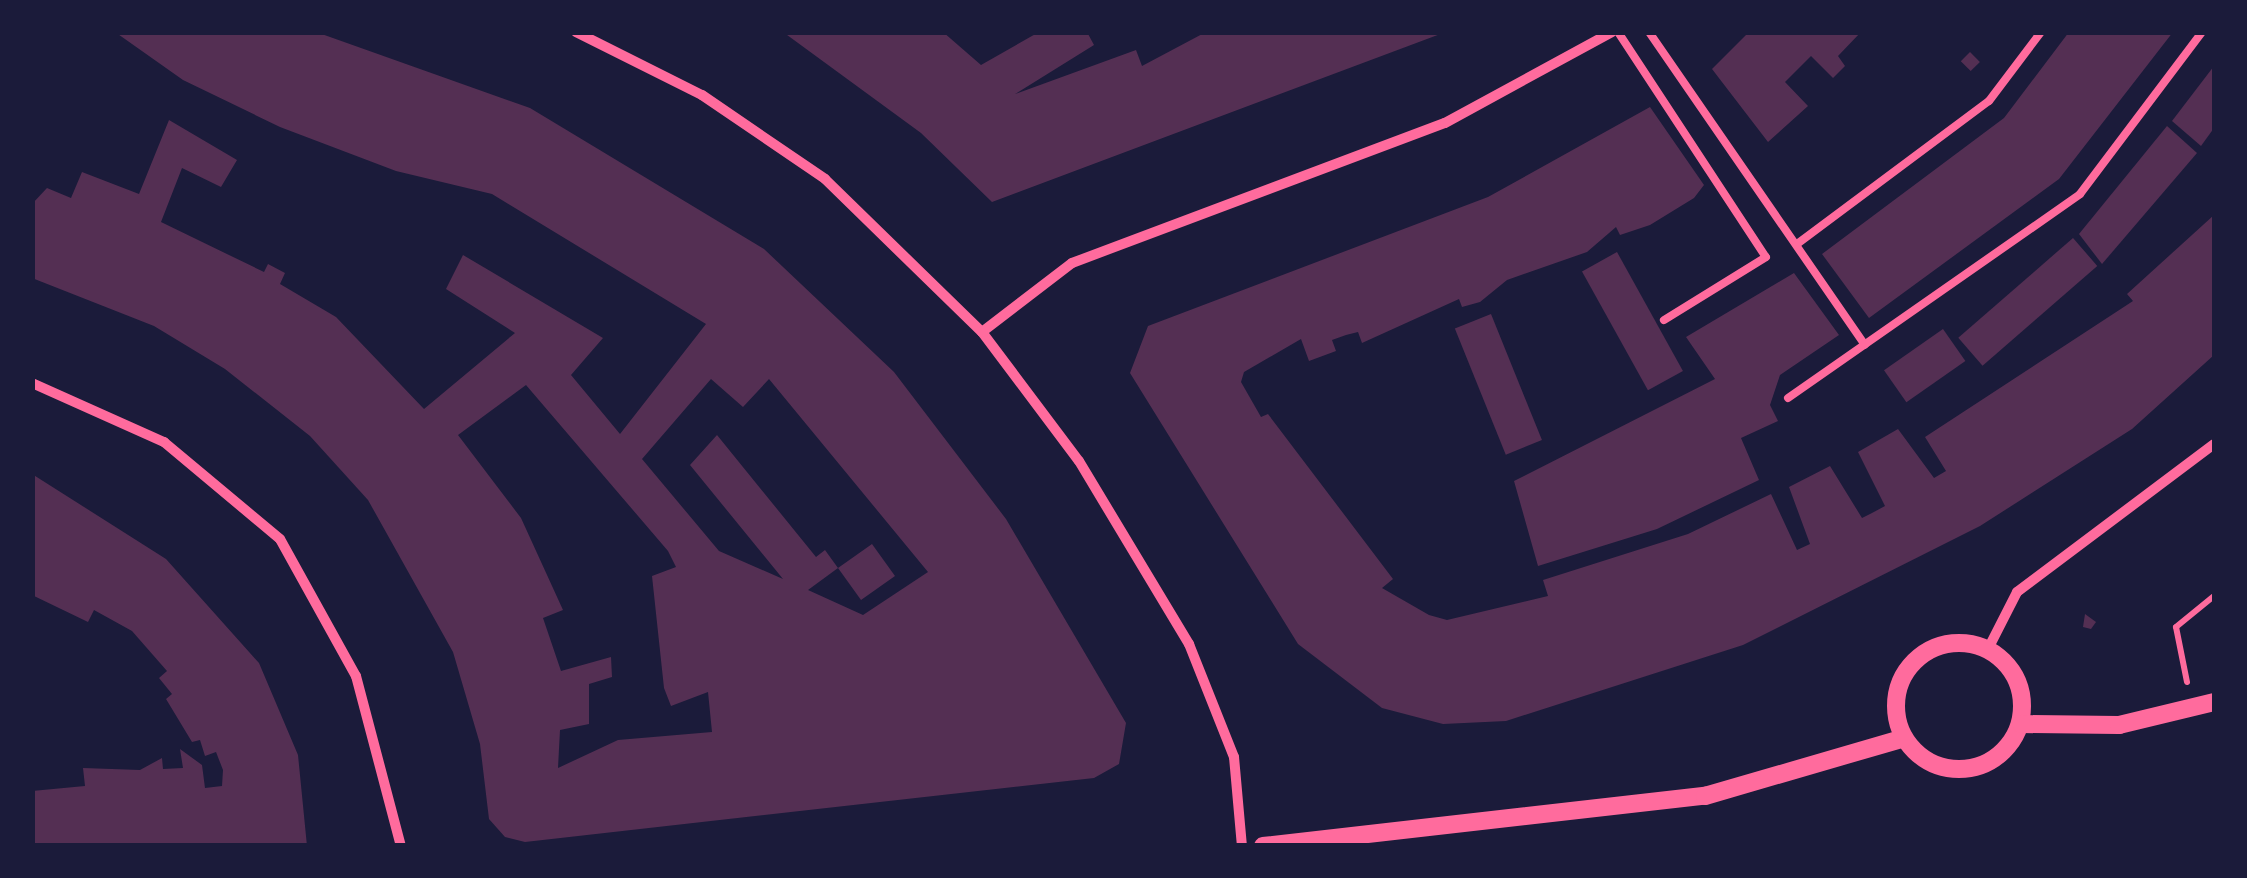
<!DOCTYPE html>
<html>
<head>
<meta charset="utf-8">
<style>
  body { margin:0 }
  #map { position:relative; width:2247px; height:878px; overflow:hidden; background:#1b1b3a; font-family:Roboto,sans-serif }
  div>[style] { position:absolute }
  .building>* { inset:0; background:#542f53; transform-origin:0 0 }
  .path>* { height:6px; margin:-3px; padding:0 3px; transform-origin:3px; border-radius:3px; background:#ff6b9d }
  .service>* { height:8px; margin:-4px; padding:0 4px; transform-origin:4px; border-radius:4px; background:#ff6b9d }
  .minor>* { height:10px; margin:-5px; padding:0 5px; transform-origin:5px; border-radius:5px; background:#ff6b9d }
  .tertiary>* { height:18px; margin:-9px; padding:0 9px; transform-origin:9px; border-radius:9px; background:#ff6b9d }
  .tertiary>.ring { margin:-9px; padding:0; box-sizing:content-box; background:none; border:18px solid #ff6b9d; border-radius:50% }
  span { translate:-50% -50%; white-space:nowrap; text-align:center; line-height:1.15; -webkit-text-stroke:10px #1b1b3a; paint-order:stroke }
  .frame { position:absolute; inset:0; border:35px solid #1b1b3a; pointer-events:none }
</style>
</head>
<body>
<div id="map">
  <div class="building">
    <i style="clip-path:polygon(evenodd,115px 32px,316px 32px,530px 108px,764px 249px,894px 372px,1006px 519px,1126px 723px,1119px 764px,1094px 778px,525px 842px,505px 837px,489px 819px,480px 744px,453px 652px,368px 500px,310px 436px,225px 369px,154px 326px,32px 278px,32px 204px,47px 188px,71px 198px,82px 172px,139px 194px,169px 120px,237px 160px,221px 187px,182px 168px,161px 222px,264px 272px,268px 264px,285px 273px,280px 284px,336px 317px,424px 409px,515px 333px,446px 289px,463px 255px,603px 338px,571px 375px,620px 434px,706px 324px,492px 194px,396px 171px,280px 127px,183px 80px,115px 32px,711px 379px,743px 407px,769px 379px,928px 572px,863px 615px,808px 590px,838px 568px,861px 600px,895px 576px,872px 544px,838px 568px,825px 550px,816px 557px,717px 435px,690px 465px,783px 579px,719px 551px,642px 459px,711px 379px,115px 32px,526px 385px,668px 551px,676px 567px,652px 576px,664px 688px,671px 706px,708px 692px,712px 732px,618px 740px,558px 768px,560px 730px,589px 724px,589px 684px,612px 677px,611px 657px,561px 671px,543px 618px,563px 610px,521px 518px,458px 435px,526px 385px)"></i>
    <i style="clip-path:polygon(783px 32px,943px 32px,981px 65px,1039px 32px,1087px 32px,1094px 45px,1015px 94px,1136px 50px,1142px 66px,1206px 32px,1443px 33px,992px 202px,921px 133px)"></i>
    <i style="clip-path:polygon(1749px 32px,1861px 32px,1838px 56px,1845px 66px,1833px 78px,1811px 56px,1785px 82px,1808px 106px,1768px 142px,1712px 69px)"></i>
    <i style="clip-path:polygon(2069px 32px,2173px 32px,2059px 179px,1869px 318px,1822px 254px,2004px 118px)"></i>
    <i style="left:1970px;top:52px;width:14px;height:13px;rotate:45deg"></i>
    <i style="clip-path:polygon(2214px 66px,2214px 128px,2201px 146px,2172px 121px)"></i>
    <i style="clip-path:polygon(1650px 107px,1704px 185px,1694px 198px,1650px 225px,1620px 235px,1616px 227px,1587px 252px,1507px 280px,1480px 302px,1462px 307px,1459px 299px,1362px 343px,1358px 332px,1346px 335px,1332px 340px,1336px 351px,1309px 361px,1301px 339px,1244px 372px,1241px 382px,1261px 417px,1268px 414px,1393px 579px,1382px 588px,1429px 615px,1447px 620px,1548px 596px,1543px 580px,1688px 534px,1771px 494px,1797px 550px,1810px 544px,1789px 487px,1830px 466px,1862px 518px,1872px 513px,1885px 506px,1858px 452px,1898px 429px,1934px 478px,1946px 471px,1925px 437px,2133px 301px,2127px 294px,2214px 215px,2214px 355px,2132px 429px,1980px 526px,1743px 645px,1506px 721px,1443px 724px,1382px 708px,1298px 644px,1130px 373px,1148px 326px,1488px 197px)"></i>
    <i style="clip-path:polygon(2167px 126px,2197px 153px,2102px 264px,2079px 234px)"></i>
    <i style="left:2073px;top:238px;width:37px;height:152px;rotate:49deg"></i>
    <i style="left:1617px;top:252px;width:136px;height:40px;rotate:61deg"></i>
    <i style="clip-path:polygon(1794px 273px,1839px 335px,1780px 375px,1770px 405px,1778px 421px,1741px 438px,1759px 480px,1657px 529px,1538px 566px,1514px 481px,1715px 379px,1686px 337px)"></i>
    <i style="left:1491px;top:314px;width:136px;height:39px;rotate:68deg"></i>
    <i style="left:1943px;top:329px;width:39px;height:72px;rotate:55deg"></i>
    <i style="clip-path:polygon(32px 474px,166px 559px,259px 663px,298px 755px,307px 846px,32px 846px,32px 791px,85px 786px,83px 768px,140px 770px,162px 758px,163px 769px,183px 768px,180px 749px,202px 765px,205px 788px,222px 786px,223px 770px,216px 752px,205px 756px,200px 740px,192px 742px,166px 699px,172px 694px,159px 678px,167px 671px,132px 631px,94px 610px,88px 622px,32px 595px)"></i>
    <i style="clip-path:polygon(2085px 614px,2096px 622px,2091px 629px,2083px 627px)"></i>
  </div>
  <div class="path">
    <i style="left:2187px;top:682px;width:56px;rotate:-101.3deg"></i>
    <i style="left:2176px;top:627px;width:49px;rotate:-39.2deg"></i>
  </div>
  <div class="service">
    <i style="left:1618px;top:32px;width:269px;rotate:56.7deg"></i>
    <i style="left:1766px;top:257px;width:120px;rotate:148.3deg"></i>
    <i style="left:1649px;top:32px;width:380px;rotate:55.4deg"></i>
    <i style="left:1797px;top:244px;width:239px;rotate:-36.7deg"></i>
    <i style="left:1989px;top:101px;width:86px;rotate:-53deg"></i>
    <i style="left:1788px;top:398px;width:356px;rotate:-34.9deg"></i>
    <i style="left:2080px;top:194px;width:203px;rotate:-53deg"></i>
  </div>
  <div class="minor">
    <i style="left:576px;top:32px;width:141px;rotate:26.6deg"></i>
    <i style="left:702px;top:95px;width:149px;rotate:34.3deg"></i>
    <i style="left:825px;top:179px;width:219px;rotate:44.3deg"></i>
    <i style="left:982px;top:332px;width:161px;rotate:53.1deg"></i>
    <i style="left:1079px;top:461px;width:214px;rotate:59deg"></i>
    <i style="left:1189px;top:644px;width:122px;rotate:68.3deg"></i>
    <i style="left:1234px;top:757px;width:89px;rotate:84.9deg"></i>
    <i style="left:982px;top:332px;width:113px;rotate:-37.5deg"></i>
    <i style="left:1072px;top:263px;width:398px;rotate:-20.6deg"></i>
    <i style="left:1445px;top:123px;width:190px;rotate:-28.6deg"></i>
    <i style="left:32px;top:383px;width:145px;rotate:24.1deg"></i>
    <i style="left:164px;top:442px;width:151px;rotate:39.9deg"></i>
    <i style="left:280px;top:539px;width:157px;rotate:61deg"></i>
    <i style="left:356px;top:676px;width:176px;rotate:75.2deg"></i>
    <i style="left:1988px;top:649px;width:64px;rotate:-63deg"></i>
    <i style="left:2017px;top:592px;width:246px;rotate:-36.9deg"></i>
  </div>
  <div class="tertiary">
    <i class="ring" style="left:1896px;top:643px;width:108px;height:108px"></i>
    <i style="left:2021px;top:724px;width:98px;rotate:0.6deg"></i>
    <i style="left:2119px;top:725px;width:98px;rotate:-13.6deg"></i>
    <i style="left:1263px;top:846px;width:445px;rotate:-6.5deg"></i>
    <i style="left:1705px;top:796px;width:207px;rotate:-16.2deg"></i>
  </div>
  <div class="frame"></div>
</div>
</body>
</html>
